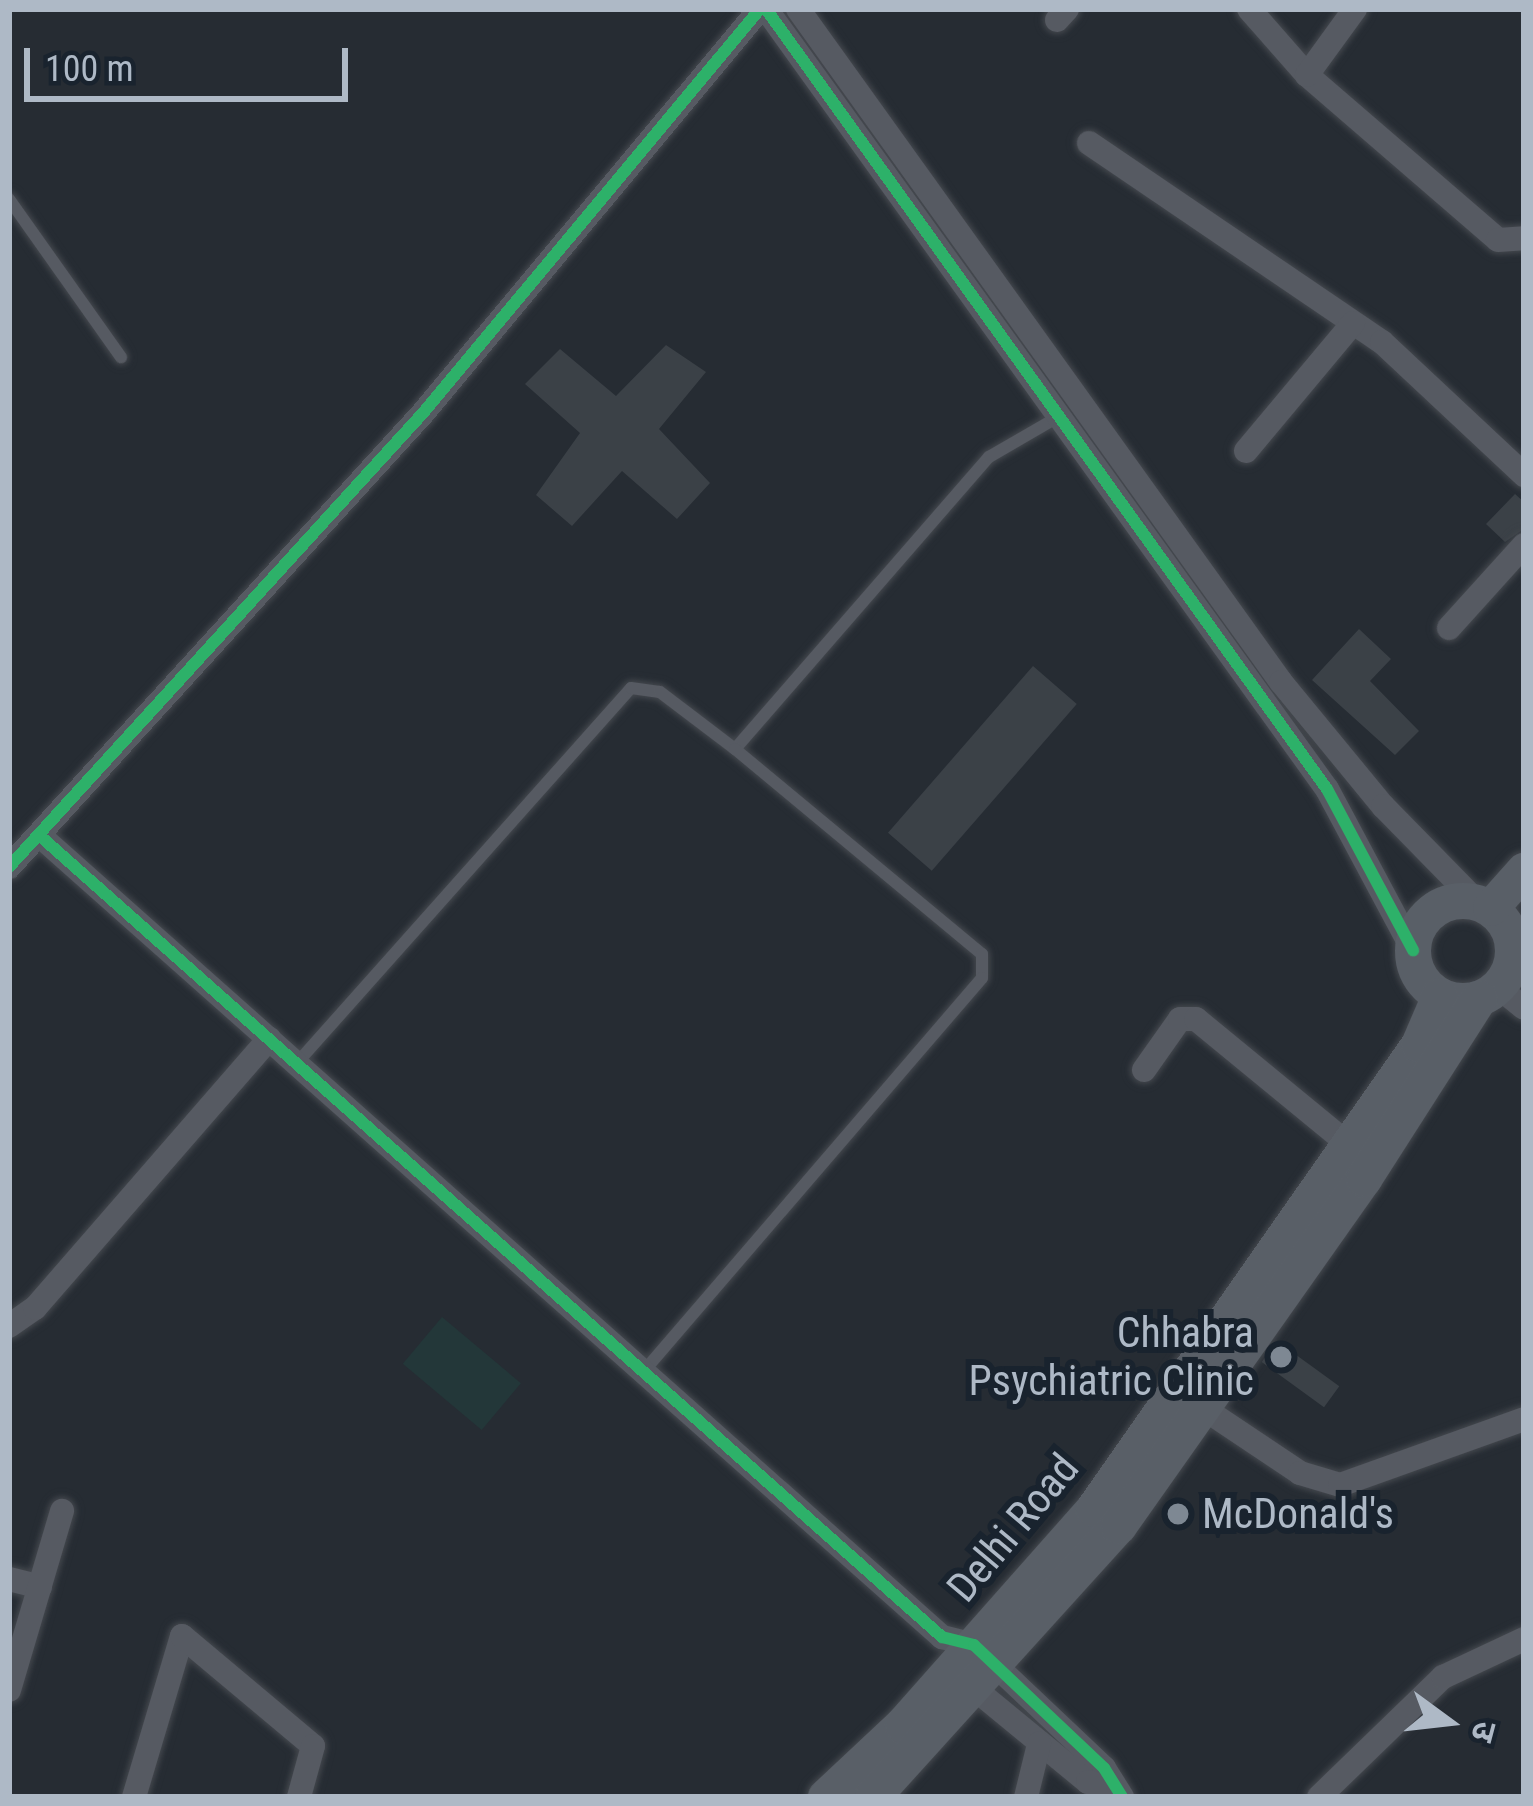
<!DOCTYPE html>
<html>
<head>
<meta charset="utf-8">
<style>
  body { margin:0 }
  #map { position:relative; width:1533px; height:1806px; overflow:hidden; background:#262c33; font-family:"Roboto Condensed","Noto Sans Devanagari",sans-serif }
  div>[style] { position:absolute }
  .green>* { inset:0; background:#233739; transform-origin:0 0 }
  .building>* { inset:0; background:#3b4147; transform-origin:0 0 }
  .roads { filter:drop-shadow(0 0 3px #44484e) drop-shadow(0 0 3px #44484e) }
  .lane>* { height:12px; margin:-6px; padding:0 6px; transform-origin:6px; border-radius:6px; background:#565a62 }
  .street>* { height:24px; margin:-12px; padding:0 12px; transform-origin:12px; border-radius:12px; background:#565a62 }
  .secondary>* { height:36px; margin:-18px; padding:0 18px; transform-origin:18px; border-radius:18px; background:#595f67 }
  .secondary>.ring { margin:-18px; padding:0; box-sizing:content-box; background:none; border:36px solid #595f67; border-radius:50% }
  .cycleway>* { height:12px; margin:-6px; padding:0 6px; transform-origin:6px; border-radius:6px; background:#2db169 }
  .dots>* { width:33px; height:33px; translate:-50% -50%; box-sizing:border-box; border:6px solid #19232e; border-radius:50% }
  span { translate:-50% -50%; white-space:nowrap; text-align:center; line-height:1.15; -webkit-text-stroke:12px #19232e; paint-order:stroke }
  .poi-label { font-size:42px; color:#aeb9c6 }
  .right { translate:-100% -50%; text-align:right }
  .left { translate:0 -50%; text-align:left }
  .street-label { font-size:42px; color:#aeb9c6 }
  .frame { position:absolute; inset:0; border:12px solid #aeb9c6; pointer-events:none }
  .north { position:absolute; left:1389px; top:1662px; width:120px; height:120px; -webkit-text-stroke:9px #19232e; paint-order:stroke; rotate:105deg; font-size:33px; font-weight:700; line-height:48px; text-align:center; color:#aeb9c6 }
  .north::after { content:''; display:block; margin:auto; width:42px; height:54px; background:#aeb9c6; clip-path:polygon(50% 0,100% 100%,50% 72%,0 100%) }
  .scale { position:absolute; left:24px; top:48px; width:324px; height:54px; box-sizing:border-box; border:6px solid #aeb9c6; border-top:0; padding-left:15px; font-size:36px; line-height:42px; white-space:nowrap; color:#aeb9c6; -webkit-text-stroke:9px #19232e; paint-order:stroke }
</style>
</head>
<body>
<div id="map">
  <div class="green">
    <i style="left:442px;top:1317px;width:103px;height:61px;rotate:40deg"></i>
  </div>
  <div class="building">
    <i style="clip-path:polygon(666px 345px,706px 372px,659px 429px,710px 483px,677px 519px,622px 471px,572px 526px,536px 495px,580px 433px,525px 384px,560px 349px,616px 396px)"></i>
    <i style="clip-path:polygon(1515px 494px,1524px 502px,1524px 529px,1505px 542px,1486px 524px)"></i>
    <i style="clip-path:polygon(1359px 629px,1391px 659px,1370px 681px,1419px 731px,1395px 755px,1312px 680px)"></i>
    <i style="left:1033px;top:666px;width:58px;height:221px;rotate:41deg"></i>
    <i style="left:1277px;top:1341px;width:77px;height:26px;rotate:36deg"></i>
  </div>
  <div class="roads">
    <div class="lane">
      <i style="left:9px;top:199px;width:194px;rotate:54.7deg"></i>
      <i style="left:735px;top:749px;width:387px;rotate:-49deg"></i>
      <i style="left:989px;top:457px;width:80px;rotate:-30.1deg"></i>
      <i style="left:297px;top:1063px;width:502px;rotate:-48.31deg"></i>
      <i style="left:631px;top:688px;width:29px;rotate:8deg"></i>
      <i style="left:660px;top:692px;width:94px;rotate:37.2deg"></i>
      <i style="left:735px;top:749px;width:321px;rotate:39.7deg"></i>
      <i style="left:982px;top:954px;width:24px;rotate:90deg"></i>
      <i style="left:982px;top:978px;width:518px;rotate:130.7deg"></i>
    </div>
    <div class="street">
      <i style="left:766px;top:9px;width:961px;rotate:54.28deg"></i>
      <i style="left:1327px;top:789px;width:183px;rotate:61.9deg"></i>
      <i style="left:798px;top:9px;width:828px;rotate:54.33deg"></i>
      <i style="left:1281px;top:682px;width:161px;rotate:50.6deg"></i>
      <i style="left:1383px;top:806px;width:134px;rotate:45.6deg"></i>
      <i style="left:1249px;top:9px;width:88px;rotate:48.7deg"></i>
      <i style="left:1307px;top:75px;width:252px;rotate:40.8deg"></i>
      <i style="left:1498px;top:240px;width:26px;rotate:-4deg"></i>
      <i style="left:1057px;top:20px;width:15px;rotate:-48deg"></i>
      <i style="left:1307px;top:75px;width:82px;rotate:-54deg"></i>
      <i style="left:1089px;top:143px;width:354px;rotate:34.2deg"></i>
      <i style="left:1382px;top:342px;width:195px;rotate:43.1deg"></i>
      <i style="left:1246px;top:451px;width:167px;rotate:-50.1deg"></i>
      <i style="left:1449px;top:628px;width:112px;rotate:-47.9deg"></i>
      <i style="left:39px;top:835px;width:1208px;rotate:41.61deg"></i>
      <i style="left:942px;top:1637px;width:33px;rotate:14deg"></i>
      <i style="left:974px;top:1645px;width:179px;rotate:43.4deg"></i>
      <i style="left:1104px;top:1768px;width:34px;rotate:58deg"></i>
      <i style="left:9px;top:867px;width:614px;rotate:-47.64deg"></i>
      <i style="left:423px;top:413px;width:526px;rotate:-50.17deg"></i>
      <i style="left:1498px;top:987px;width:33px;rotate:39deg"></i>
      <i style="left:1144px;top:1070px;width:62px;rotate:-54.8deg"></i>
      <i style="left:1180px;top:1019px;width:16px"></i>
      <i style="left:1196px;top:1019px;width:195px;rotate:39.4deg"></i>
      <i style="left:9px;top:1326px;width:32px;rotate:-35deg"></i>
      <i style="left:35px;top:1308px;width:357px;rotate:-49deg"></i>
      <i style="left:1203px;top:1408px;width:117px;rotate:33.8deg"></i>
      <i style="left:1300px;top:1473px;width:42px;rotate:16.7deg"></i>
      <i style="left:1340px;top:1485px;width:195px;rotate:-19.7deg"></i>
      <i style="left:9px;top:1579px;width:32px;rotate:14deg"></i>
      <i style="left:965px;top:1681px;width:159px;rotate:39.4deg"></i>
      <i style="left:1088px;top:1782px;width:25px;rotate:14deg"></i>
      <i style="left:9px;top:1690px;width:187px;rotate:-73.5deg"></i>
      <i style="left:134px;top:1797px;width:168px;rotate:-73.4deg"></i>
      <i style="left:182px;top:1636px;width:171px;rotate:40deg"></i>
      <i style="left:313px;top:1746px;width:53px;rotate:105.4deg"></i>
      <i style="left:1026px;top:1797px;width:55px;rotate:-76.2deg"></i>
      <i style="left:1319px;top:1797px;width:173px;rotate:-44.1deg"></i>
      <i style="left:1443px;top:1677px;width:89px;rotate:-25.1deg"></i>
    </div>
    <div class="secondary">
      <i class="ring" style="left:1413px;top:901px;width:64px;height:64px"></i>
      <i style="left:1491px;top:908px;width:50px;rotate:-48.3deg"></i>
      <i style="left:826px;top:1797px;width:105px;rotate:-43.1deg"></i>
      <i style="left:903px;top:1725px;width:288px;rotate:-48.5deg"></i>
      <i style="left:1094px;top:1509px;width:566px;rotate:-54.99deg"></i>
      <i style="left:1419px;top:1045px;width:53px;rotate:-66.8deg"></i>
      <i style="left:873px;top:1797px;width:366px;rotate:-47.8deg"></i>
      <i style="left:1119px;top:1526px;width:425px;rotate:-54.8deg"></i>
      <i style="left:1364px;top:1179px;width:214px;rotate:-57.4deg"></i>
    </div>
  </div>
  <div class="cycleway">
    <i style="left:766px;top:9px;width:961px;rotate:54.28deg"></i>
    <i style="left:1327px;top:789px;width:183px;rotate:61.9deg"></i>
    <i style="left:39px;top:835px;width:1208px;rotate:41.61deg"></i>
    <i style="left:942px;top:1637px;width:33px;rotate:14deg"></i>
    <i style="left:974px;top:1645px;width:179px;rotate:43.4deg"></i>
    <i style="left:1104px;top:1768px;width:34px;rotate:58deg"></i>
    <i style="left:9px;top:867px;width:614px;rotate:-47.64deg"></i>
    <i style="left:423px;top:413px;width:526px;rotate:-50.17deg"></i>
  </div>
  <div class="dots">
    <i style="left:1281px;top:1357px;background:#7e8893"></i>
    <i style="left:1178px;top:1514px;background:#7e8893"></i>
  </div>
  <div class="poi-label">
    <span class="right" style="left:1254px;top:1357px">Chhabra<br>Psychiatric Clinic</span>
    <span class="left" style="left:1202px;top:1514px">McDonald's</span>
  </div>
  <div class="street-label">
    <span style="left:1013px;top:1528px;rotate:-50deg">Delhi Road</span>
  </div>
  <div class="frame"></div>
  <div class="north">उ</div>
  <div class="scale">100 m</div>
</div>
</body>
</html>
